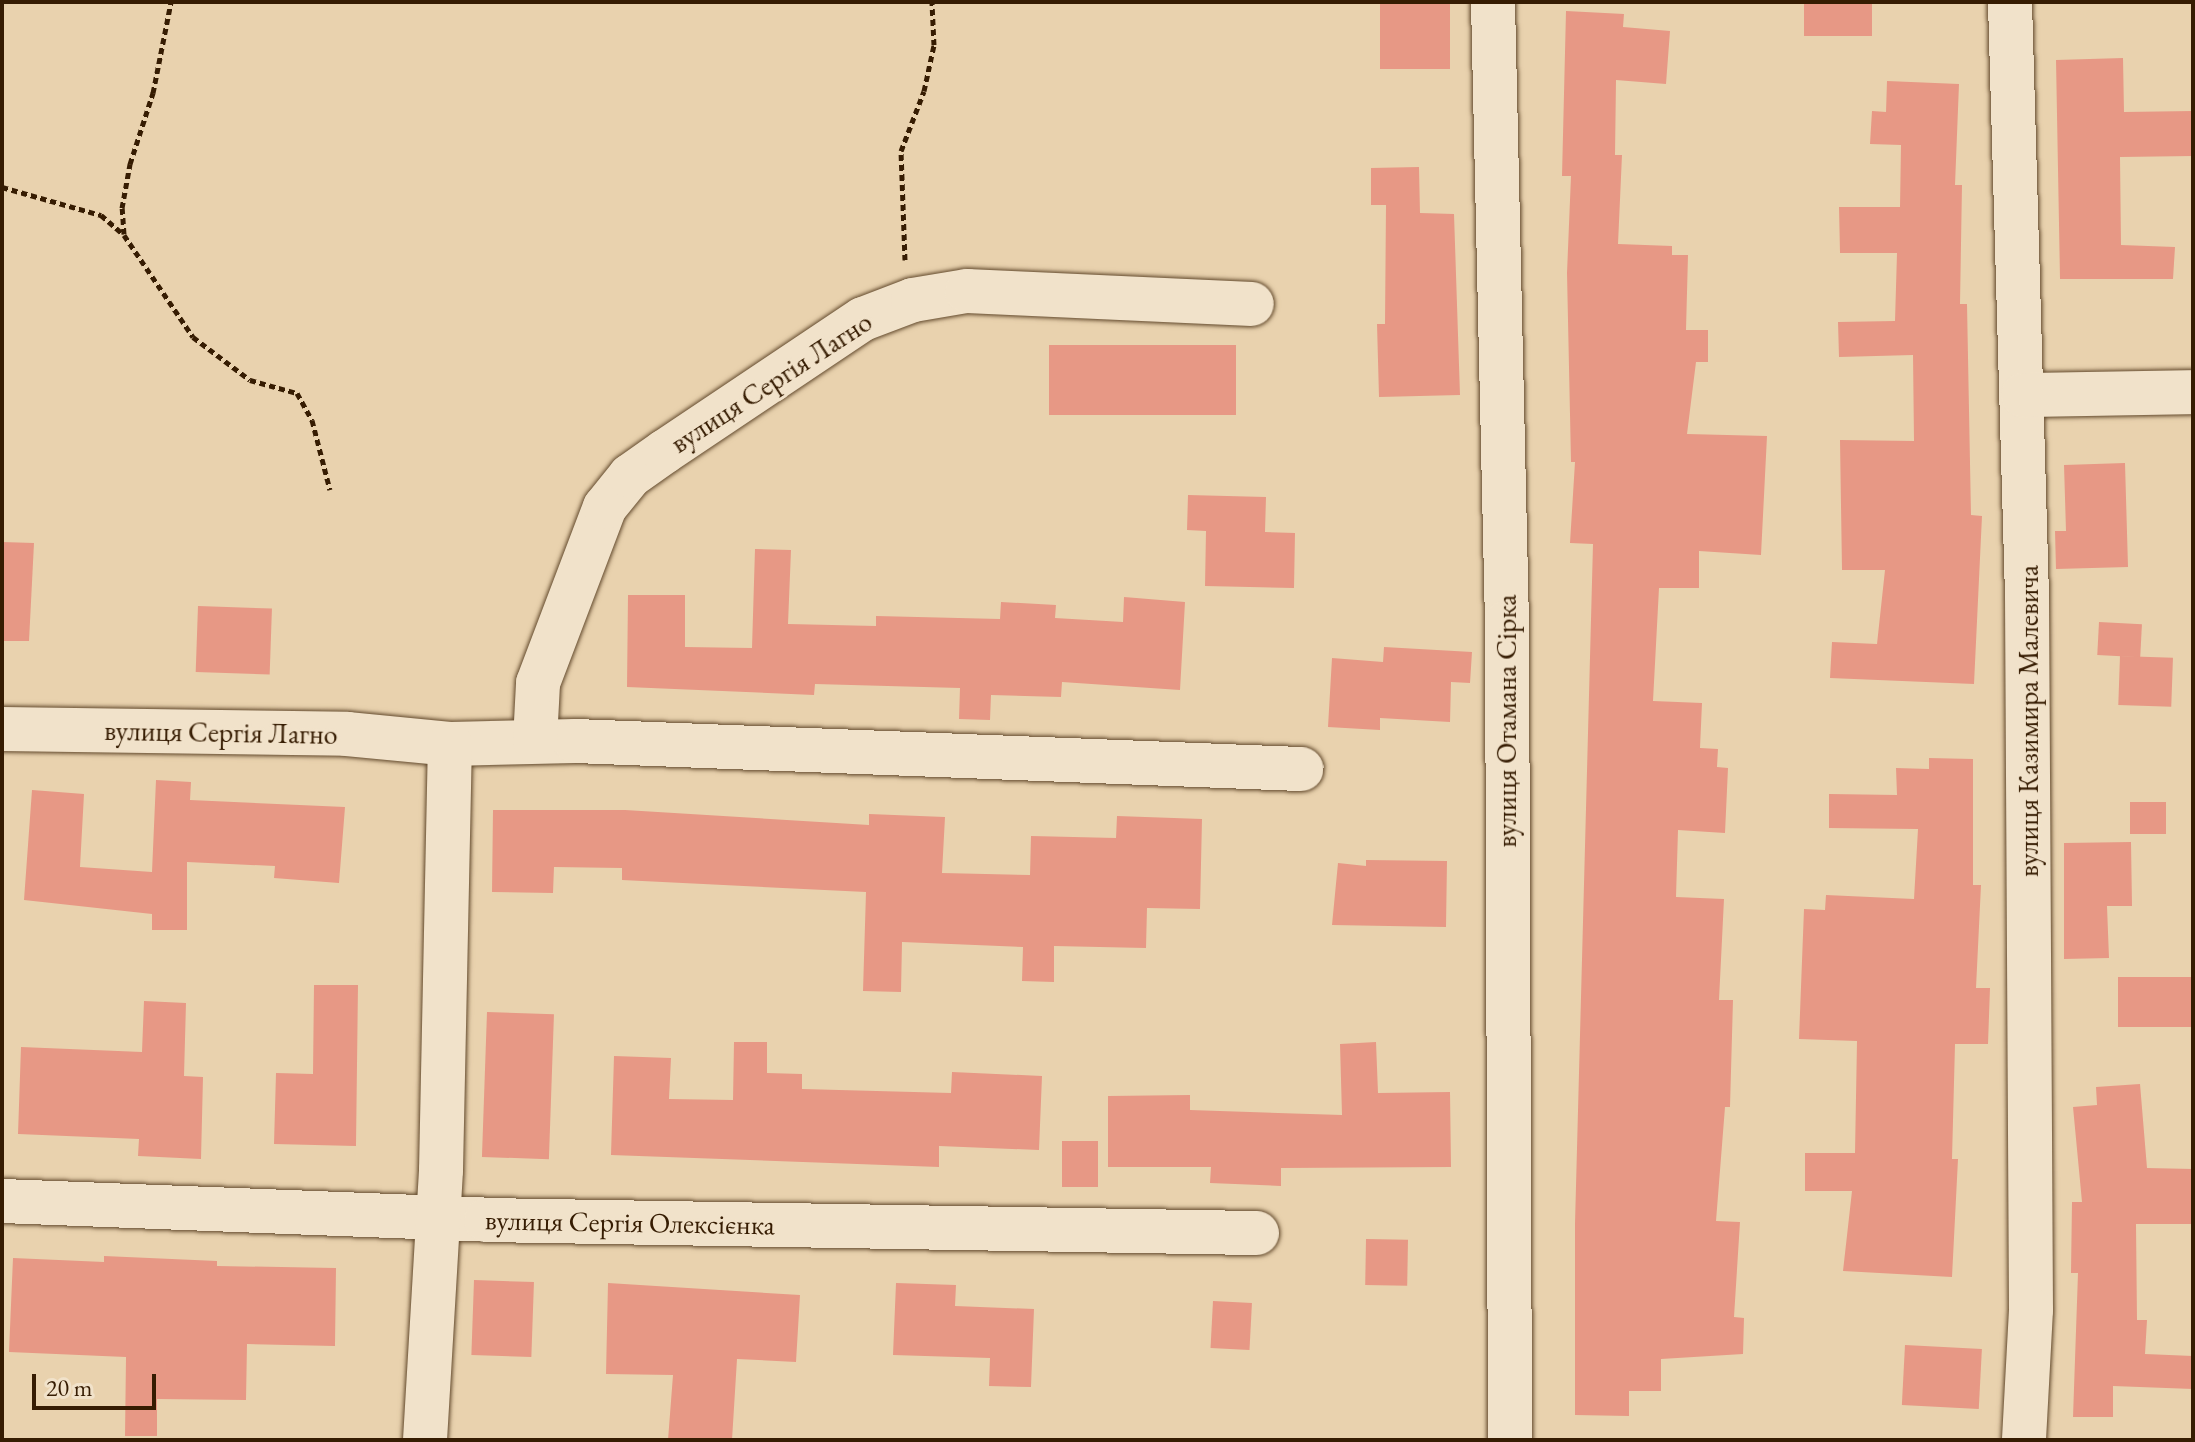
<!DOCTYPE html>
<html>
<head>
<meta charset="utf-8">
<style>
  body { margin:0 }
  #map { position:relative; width:2195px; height:1442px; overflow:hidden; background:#e9d2ae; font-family:"EB Garamond",serif }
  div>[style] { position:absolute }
  .building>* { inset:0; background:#e79885; transform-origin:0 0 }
  .path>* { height:5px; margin-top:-2.5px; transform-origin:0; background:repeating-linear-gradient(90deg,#361c02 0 6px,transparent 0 10px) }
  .roads { filter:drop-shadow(0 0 2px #634a2d) drop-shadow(0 0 2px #634a2d) }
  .minor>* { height:44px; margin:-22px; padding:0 22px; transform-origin:22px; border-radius:22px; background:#f1e2ca }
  span { translate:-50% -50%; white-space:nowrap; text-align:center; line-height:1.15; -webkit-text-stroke:6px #f1e2ca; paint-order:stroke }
  .street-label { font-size:28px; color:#361c02 }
  .frame { position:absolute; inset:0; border:4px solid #361c02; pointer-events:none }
  .scale { position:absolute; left:32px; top:1374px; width:124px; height:36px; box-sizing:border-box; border:4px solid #361c02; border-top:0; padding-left:10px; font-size:24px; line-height:28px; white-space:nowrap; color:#361c02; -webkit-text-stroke:6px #f1e2ca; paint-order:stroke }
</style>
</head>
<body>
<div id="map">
  <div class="building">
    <i style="left:1380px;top:2px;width:70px;height:67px"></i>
    <i style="left:1804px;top:2px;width:68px;height:34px"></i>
    <i style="clip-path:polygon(1566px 11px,1624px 14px,1623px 27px,1670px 31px,1666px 84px,1616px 80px,1615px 155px,1622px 155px,1618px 244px,1672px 246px,1672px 255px,1688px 255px,1686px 330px,1708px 330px,1708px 362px,1696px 362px,1687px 434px,1767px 436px,1761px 555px,1699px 551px,1699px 588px,1659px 588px,1653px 701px,1702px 703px,1700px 748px,1718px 749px,1717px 767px,1728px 768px,1725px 833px,1678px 830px,1676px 897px,1724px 899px,1719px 1000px,1733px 1000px,1730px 1107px,1725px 1107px,1716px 1221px,1740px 1222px,1734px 1317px,1744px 1318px,1743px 1354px,1661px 1359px,1661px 1391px,1629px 1391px,1629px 1416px,1575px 1415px,1575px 1224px,1593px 544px,1570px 543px,1575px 462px,1571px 462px,1567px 273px,1571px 176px,1562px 176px)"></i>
    <i style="clip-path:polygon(2123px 58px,2124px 112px,2193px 111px,2193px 156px,2120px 157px,2121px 245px,2175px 247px,2173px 279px,2060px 279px,2056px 60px)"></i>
    <i style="clip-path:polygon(1887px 81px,1959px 84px,1955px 185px,1962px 185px,1960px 304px,1967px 304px,1971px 515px,1982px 516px,1974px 684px,1830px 678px,1832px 642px,1877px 644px,1885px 570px,1842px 570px,1840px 440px,1914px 441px,1913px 355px,1839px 357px,1838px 322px,1895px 321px,1897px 253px,1840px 253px,1839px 207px,1900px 207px,1901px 145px,1870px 144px,1872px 111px,1886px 112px)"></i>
    <i style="clip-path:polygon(1419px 167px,1420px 213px,1454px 214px,1460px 395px,1379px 397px,1377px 324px,1385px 324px,1386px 205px,1371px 205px,1371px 168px)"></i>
    <i style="left:1049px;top:345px;width:187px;height:70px"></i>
    <i style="clip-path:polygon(2125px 463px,2128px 567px,2056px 569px,2055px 531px,2066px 531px,2064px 465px)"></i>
    <i style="clip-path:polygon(1188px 495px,1266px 497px,1265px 532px,1295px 533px,1294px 588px,1205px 586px,1206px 531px,1187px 530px)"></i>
    <i style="clip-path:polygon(2px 542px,34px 543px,29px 641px,2px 641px)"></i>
    <i style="clip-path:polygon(755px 549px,791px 550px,788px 624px,876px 626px,876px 616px,1000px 619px,1001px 602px,1056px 605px,1055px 618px,1123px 622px,1124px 597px,1185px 602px,1180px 690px,1062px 682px,1061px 697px,991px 695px,990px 720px,959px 719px,960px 688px,815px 684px,814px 695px,627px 687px,628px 595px,685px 595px,685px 647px,752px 648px)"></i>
    <i style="left:198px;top:606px;width:74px;height:66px;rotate:2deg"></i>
    <i style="left:2099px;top:622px;width:43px;height:33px;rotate:3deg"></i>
    <i style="clip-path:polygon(1384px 647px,1472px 652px,1470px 683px,1451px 682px,1450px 722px,1380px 718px,1380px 730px,1328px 727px,1332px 658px,1383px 662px)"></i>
    <i style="left:2120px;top:656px;width:53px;height:49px;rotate:2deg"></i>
    <i style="clip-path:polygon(1929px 758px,1973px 759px,1973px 885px,1981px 885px,1976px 988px,1990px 988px,1988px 1044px,1955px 1044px,1952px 1159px,1958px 1159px,1952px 1277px,1843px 1271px,1852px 1191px,1805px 1191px,1805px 1153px,1855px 1153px,1857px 1041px,1799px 1039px,1804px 909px,1825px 910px,1826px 895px,1914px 899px,1918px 829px,1829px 828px,1829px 794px,1897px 795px,1896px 768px,1929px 769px)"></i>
    <i style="clip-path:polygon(156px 780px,191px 782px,190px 800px,345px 807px,339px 883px,274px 878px,275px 866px,187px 862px,187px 930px,152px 930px,152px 914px,24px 900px,32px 790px,84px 794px,80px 867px,152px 872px)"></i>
    <i style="left:2130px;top:802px;width:36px;height:32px"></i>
    <i style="clip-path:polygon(493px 810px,625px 810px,869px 825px,869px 814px,945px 817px,942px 873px,1030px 875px,1031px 836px,1116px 838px,1117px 816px,1202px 819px,1200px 909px,1147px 908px,1146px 948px,1054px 946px,1054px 982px,1022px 981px,1023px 947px,902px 942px,901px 992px,863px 991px,866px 892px,622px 880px,622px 868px,554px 867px,553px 893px,492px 892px)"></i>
    <i style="clip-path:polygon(2131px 842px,2132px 906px,2107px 906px,2109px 958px,2064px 959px,2064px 843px)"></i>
    <i style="clip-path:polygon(1366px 860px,1447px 861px,1446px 927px,1332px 925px,1338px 863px,1366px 866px)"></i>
    <i style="left:2193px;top:977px;width:50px;height:75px;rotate:90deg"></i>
    <i style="clip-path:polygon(314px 985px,358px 985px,356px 1146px,274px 1144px,276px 1073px,313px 1074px)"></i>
    <i style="clip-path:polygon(144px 1001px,186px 1003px,184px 1076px,203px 1077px,201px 1159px,138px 1156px,139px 1139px,18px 1134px,21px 1047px,142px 1052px)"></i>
    <i style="left:487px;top:1012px;width:67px;height:145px;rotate:2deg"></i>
    <i style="clip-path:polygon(734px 1042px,767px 1042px,767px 1073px,802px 1074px,802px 1089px,951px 1093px,952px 1072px,1042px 1076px,1039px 1150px,939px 1146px,939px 1167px,611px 1155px,614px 1056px,671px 1058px,669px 1099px,733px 1100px)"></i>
    <i style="clip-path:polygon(1376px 1042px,1378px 1093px,1450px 1092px,1451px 1167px,1281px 1168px,1281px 1186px,1210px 1183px,1211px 1167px,1108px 1167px,1108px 1096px,1190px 1095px,1190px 1110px,1342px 1115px,1340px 1044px)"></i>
    <i style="clip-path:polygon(2140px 1084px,2147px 1168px,2193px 1169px,2193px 1224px,2136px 1224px,2137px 1320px,2147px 1320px,2145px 1354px,2193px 1356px,2193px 1389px,2113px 1386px,2113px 1417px,2073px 1417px,2078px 1273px,2071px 1273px,2072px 1202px,2082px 1202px,2073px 1107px,2097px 1105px,2096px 1087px)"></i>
    <i style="left:1062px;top:1141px;width:36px;height:46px"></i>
    <i style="left:1366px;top:1239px;width:42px;height:46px;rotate:1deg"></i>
    <i style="clip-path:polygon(104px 1256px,217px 1261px,217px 1266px,336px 1268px,335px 1346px,247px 1344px,246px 1400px,157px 1399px,157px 1436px,125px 1436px,126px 1357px,9px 1352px,13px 1258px,104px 1262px)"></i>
    <i style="left:474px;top:1280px;width:60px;height:75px;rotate:2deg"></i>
    <i style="clip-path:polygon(608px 1283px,800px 1295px,796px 1362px,737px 1359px,732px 1440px,668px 1440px,673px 1375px,606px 1374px)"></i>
    <i style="clip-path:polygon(896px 1283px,956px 1285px,955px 1306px,1034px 1309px,1031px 1387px,989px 1386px,990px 1358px,893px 1355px)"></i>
    <i style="left:1213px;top:1301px;width:39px;height:47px;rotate:3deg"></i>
    <i style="left:1905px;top:1345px;width:77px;height:60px;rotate:3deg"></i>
  </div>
  <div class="path">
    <i style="left:2px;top:187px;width:103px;rotate:15.8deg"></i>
    <i style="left:101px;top:215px;width:30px;rotate:41deg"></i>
    <i style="left:124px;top:235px;width:123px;rotate:55.9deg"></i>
    <i style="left:193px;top:337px;width:71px;rotate:37deg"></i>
    <i style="left:250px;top:380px;width:49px;rotate:15.5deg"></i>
    <i style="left:297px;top:393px;width:31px;rotate:61deg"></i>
    <i style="left:312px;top:420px;width:72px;rotate:75.6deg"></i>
    <i style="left:124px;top:234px;width:26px;rotate:-94deg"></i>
    <i style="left:122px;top:208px;width:45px;rotate:-79.7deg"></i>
    <i style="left:130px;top:164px;width:75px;rotate:-72.1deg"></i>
    <i style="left:153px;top:93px;width:93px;rotate:-78.8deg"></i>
    <i style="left:905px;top:260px;width:109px;rotate:-92.1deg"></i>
    <i style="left:901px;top:151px;width:64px;rotate:-69deg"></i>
    <i style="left:924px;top:91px;width:47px;rotate:-77.7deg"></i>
    <i style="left:934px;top:45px;width:43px;rotate:-92.7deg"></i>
  </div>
  <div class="roads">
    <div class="minor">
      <i style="left:1493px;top:2px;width:620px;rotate:88.71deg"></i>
      <i style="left:1507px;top:622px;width:818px;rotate:89.79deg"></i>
      <i style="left:2010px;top:2px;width:594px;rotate:88.36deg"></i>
      <i style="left:2027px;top:596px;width:714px;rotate:89.68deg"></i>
      <i style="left:2031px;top:1310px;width:130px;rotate:93.1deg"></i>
      <i style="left:2023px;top:395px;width:170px;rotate:-1deg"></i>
      <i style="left:2px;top:729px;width:345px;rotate:0.8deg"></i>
      <i style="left:347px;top:734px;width:103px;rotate:5.5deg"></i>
      <i style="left:450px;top:744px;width:125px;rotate:-1.4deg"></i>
      <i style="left:575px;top:741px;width:727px;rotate:2.21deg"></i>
      <i style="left:535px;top:741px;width:58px;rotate:-87deg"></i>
      <i style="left:538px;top:683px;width:188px;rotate:-69.2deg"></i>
      <i style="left:605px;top:507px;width:40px;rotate:-51deg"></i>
      <i style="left:630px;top:476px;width:42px;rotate:-35.2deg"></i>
      <i style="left:664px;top:452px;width:239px;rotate:-33.8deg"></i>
      <i style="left:863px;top:319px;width:53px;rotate:-20.8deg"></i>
      <i style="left:913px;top:300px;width:55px;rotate:-9.5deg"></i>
      <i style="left:967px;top:291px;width:285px;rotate:2.6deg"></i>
      <i style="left:2px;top:1201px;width:484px;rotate:2.2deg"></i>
      <i style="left:486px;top:1220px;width:771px;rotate:0.97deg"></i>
      <i style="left:425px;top:1440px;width:270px;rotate:-86.6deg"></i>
      <i style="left:441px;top:1170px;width:426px;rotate:-88.8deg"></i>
    </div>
  </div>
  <div class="street-label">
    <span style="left:771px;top:382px;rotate:-33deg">вулиця Сергія Лагно</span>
    <span style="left:1506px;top:721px;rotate:-90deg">вулиця Отамана Сірка</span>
    <span style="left:2028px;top:721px;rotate:-90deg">вулиця Казимира Малевича</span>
    <span style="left:221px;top:732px;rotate:1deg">вулиця Сергія Лагно</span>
    <span style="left:630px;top:1222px;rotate:1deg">вулиця Сергія Олексієнка</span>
  </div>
  <div class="frame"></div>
  <div class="scale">20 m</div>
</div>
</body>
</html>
